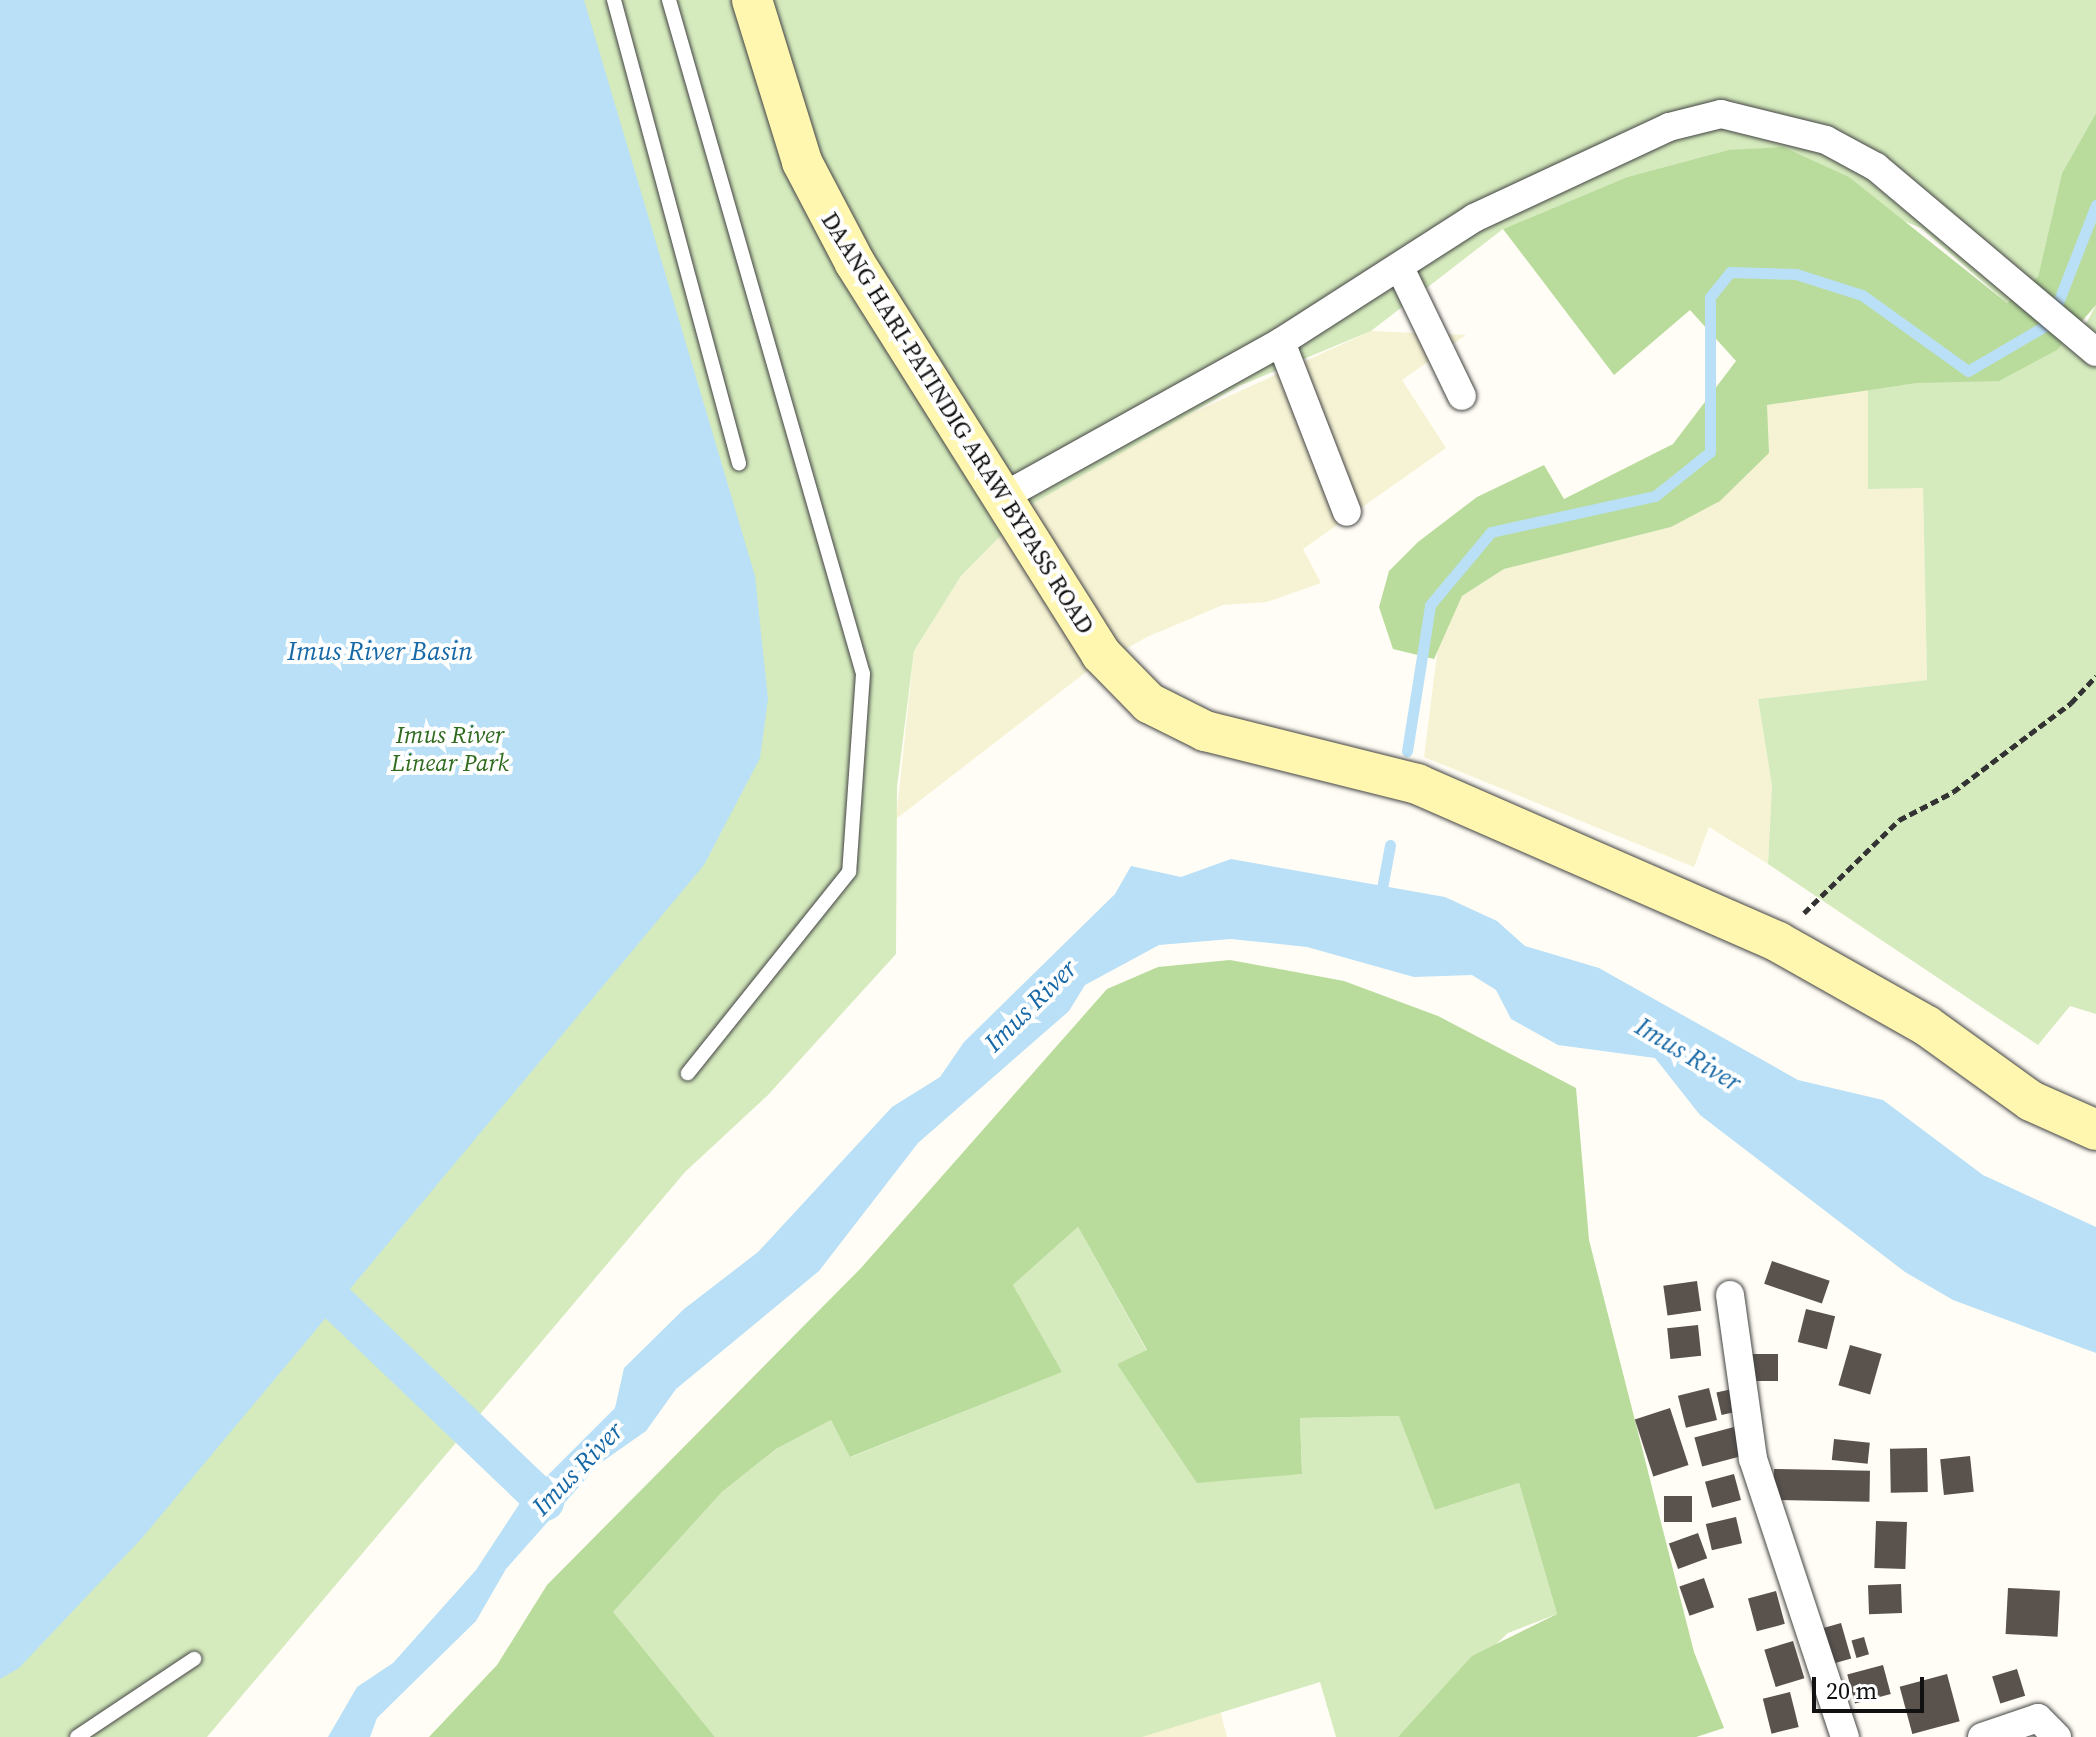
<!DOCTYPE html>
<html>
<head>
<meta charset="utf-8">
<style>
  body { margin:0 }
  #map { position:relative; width:2096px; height:1737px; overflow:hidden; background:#fffdf5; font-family:"Source Serif 4",serif }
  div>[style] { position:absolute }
  .farmland>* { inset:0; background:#f6f3d4 }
  .green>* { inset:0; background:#d5ebbd }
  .forest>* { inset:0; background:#b9dc9c }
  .water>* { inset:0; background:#b9e0f7 }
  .stream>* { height:11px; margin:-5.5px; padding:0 5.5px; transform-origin:5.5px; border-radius:5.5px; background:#b9e0f7 }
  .canal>* { height:38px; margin:-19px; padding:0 19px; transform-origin:19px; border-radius:19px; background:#b9e0f7 }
  .building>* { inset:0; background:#5a524d; transform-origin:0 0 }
  .path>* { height:5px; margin-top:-2.5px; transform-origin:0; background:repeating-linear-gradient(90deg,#333 0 8px,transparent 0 12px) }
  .roads { filter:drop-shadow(0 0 2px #444) drop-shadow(0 0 2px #444) }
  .service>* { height:14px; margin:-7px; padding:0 7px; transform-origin:7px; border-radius:7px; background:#fff }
  .minor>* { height:28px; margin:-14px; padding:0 14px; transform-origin:14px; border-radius:14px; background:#fff }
  .secondary>* { height:40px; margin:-20px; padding:0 20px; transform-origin:20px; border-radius:20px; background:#fff6b0 }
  span { translate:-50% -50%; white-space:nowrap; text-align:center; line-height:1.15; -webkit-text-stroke:8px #fff; paint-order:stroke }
  .street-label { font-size:24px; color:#111 }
  .park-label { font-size:24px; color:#2f6b1f; font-style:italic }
  .water-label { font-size:26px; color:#1768a6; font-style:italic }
  .scale { position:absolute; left:1812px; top:1677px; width:112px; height:36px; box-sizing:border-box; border:4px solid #111; border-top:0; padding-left:10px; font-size:24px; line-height:28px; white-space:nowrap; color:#111; -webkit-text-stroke:6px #fff; paint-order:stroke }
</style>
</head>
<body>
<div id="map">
  <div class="farmland">
    <i style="clip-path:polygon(1371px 331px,1466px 335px,1402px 380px,1446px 448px,1303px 549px,1321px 583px,1267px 602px,1223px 605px,1147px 637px,1090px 669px,896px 819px,914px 651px,961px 576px,1032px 504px,1131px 441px)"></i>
    <i style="clip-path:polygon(1868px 390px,1868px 489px,1923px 487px,1927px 680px,1758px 699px,1772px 786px,1768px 864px,1709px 827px,1694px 867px,1424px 757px,1439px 639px,1462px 596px,1504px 569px,1671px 527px,1767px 405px)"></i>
    <i style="clip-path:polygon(1220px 1710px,1227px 1737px,1142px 1737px,1141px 1733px)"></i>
  </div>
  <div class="green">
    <i style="clip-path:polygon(0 0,2096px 0,2096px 113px,2062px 173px,2038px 278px,2007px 303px,1921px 228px,1728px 150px,1627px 177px,1503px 229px,1371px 331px,1239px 386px,1032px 504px,961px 576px,914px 651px,897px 787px,896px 954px,768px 1095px,685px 1172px,207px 1737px,0 1737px)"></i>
    <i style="clip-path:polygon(2096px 305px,2096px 1014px,2070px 1006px,2038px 1045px,1768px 864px,1772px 786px,1758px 699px,1927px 680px,1923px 488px,1868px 489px,1868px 390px,1918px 383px,2087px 322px)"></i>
    <i style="clip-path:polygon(1078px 1227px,1147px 1351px,1117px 1364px,1254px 1475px,1302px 1474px,1300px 1418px,1400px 1416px,1435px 1510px,1519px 1483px,1557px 1614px,1508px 1633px,1398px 1737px,1336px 1737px,1320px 1682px,1142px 1737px,715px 1737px,612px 1613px,722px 1492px,776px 1449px,831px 1420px,851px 1457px,1061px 1372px,1013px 1285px)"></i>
  </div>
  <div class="forest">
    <i style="clip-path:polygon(2096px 113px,2096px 305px,2057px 350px,1999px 381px,1918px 383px,1767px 405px,1769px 453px,1720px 501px,1671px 527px,1504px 569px,1462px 596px,1434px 659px,1393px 649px,1379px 607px,1389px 571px,1418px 542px,1477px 497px,1544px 465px,1564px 499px,1673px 444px,1736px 361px,1690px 310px,1614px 375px,1503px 229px,1627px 177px,1728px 150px,1783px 147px,1849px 177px,2007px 303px,2038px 277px,2062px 173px)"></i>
    <i style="clip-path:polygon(1230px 960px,1344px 981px,1438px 1016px,1576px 1088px,1589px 1240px,1694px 1652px,1724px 1728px,1696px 1737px,1398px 1737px,1472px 1656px,1557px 1614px,1519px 1483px,1435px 1510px,1399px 1416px,1300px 1418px,1302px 1474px,1197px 1483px,1117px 1364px,1147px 1350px,1078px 1227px,1013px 1285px,1062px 1372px,850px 1457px,831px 1420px,776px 1449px,722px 1492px,613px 1612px,715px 1737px,429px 1737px,497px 1665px,547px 1585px,861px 1268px,1107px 989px,1158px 967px)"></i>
  </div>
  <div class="water">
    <i style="clip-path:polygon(0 0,584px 0,755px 576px,768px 699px,760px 758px,704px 865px,142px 1538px,19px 1668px,0 1679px)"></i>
    <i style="clip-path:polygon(1231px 859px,1445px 897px,1497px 921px,1525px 946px,1599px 968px,1798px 1080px,1883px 1100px,1983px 1175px,2096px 1227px,2096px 1353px,1953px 1300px,1905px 1272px,1700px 1115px,1655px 1058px,1558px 1045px,1511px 1019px,1496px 990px,1472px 975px,1414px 977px,1307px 947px,1231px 939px,1159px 945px,1085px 985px,1069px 1011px,918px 1143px,819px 1271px,676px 1389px,646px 1431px,599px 1464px,506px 1569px,476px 1621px,377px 1718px,370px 1737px,328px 1737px,357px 1687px,393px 1663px,476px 1570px,520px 1503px,615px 1408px,624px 1368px,684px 1309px,758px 1252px,892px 1107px,940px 1077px,964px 1042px,1115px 894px,1131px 866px,1181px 877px)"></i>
  </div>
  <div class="stream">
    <i style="left:1407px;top:751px;width:148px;rotate:-81deg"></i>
    <i style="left:1430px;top:605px;width:95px;rotate:-50.1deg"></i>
    <i style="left:1491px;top:532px;width:168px;rotate:-12.4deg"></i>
    <i style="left:1655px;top:496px;width:70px;rotate:-38.7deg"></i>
    <i style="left:1710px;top:452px;width:155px;rotate:-90deg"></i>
    <i style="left:1710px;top:297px;width:32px;rotate:-51deg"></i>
    <i style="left:1730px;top:272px;width:66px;rotate:1.7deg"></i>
    <i style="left:1796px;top:274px;width:69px;rotate:17.7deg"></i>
    <i style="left:1862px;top:295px;width:130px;rotate:35.6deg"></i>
    <i style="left:1968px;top:371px;width:95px;rotate:-30.3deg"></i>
    <i style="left:2050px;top:323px;width:127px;rotate:-68.7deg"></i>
    <i style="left:1380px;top:899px;width:55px;rotate:-79.5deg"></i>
  </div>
  <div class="canal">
    <i style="left:337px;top:1303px;width:288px;rotate:43.7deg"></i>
  </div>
  <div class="building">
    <i style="left:1772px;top:1261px;width:61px;height:24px;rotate:19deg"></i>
    <i style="left:1697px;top:1281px;width:30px;height:34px;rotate:82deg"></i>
    <i style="left:1806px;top:1309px;width:30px;height:34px;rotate:14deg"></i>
    <i style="left:1698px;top:1325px;width:31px;height:31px;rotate:84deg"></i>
    <i style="left:1850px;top:1345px;width:33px;height:42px;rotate:16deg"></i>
    <i style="left:1749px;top:1354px;width:29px;height:27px"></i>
    <i style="left:1709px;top:1388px;width:33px;height:32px;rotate:76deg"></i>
    <i style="left:1732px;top:1389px;width:23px;height:16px;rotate:77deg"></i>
    <i style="left:1670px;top:1408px;width:60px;height:37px;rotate:72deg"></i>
    <i style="left:1734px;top:1427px;width:30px;height:41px;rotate:75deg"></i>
    <i style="left:1834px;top:1439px;width:36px;height:21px;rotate:6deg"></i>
    <i style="left:1927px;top:1448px;width:44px;height:37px;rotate:89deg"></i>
    <i style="left:1970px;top:1456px;width:36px;height:30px;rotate:84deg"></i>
    <i style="left:1774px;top:1469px;width:96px;height:31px;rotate:1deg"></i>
    <i style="left:1734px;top:1474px;width:27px;height:30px;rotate:75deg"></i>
    <i style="left:1692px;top:1496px;width:26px;height:28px;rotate:90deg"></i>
    <i style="left:1736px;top:1517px;width:27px;height:31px;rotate:77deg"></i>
    <i style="left:1876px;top:1521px;width:31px;height:47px;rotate:2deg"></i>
    <i style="left:1698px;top:1533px;width:27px;height:31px;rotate:70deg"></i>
    <i style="left:1704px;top:1578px;width:31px;height:26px;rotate:71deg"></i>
    <i style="left:1901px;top:1584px;width:29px;height:33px;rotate:88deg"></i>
    <i style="left:2008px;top:1588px;width:52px;height:46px;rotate:3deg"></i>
    <i style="left:1776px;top:1591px;width:34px;height:29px;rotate:75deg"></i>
    <i style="left:1841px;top:1623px;width:37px;height:21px;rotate:74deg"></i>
    <i style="left:1864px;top:1637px;width:18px;height:13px;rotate:74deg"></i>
    <i style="left:1793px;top:1641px;width:39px;height:30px;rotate:73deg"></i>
    <i style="left:1883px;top:1665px;width:30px;height:37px;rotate:75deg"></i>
    <i style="left:2017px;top:1669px;width:28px;height:26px;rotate:73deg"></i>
    <i style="left:1947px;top:1674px;width:49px;height:49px;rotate:75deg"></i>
    <i style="left:1790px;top:1692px;width:36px;height:28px;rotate:76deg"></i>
  </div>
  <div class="path">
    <i style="left:1804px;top:913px;width:133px;rotate:-44.4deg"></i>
    <i style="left:1899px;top:820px;width:61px;rotate:-27.4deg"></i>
    <i style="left:1953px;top:792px;width:148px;rotate:-37deg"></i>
    <i style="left:2071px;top:703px;width:37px;rotate:-47deg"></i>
  </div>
  <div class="roads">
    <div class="service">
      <i style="left:614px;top:0;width:480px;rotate:74.9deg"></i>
      <i style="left:669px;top:0;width:701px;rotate:73.94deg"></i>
      <i style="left:863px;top:674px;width:198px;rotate:94deg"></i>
      <i style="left:849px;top:872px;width:258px;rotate:128.7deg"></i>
      <i style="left:77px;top:1737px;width:141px;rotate:-33.7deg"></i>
    </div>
    <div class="minor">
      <i style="left:1400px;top:268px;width:142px;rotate:64.2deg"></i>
      <i style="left:1281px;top:342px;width:182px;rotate:68.8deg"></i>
      <i style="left:999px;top:499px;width:323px;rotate:-29.1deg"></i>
      <i style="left:1281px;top:342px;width:229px;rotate:-32.7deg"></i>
      <i style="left:1474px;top:218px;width:215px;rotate:-25deg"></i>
      <i style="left:1669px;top:127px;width:54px;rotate:-14deg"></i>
      <i style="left:1721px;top:114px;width:108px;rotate:13.9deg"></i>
      <i style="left:1826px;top:140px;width:57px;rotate:28.4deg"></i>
      <i style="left:1876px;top:167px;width:287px;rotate:40.1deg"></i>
      <i style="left:1730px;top:1295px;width:166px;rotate:82deg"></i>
      <i style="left:1753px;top:1459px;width:293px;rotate:71.7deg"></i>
      <i style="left:1982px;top:1737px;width:59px;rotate:-18.7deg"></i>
      <i style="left:2038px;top:1718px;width:27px;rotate:45deg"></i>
    </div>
    <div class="secondary">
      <i style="left:752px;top:0;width:170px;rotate:72.8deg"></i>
      <i style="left:802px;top:162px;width:114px;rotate:62.3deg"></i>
      <i style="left:855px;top:263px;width:462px;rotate:57.8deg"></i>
      <i style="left:1101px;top:654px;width:69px;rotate:45.6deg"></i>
      <i style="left:1149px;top:703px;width:63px;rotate:26.6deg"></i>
      <i style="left:1205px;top:731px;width:219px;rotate:14deg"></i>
      <i style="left:1417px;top:784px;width:394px;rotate:23.6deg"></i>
      <i style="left:1778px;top:942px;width:171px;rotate:29.4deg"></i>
      <i style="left:1927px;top:1026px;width:128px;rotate:35.8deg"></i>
      <i style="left:2031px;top:1101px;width:71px;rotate:24deg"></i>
    </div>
  </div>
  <div class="street-label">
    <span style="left:958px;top:423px;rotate:58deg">DAANG HARI-PATINDIG ARAW BYPASS ROAD</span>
  </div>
  <div class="park-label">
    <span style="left:450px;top:749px">Imus River<br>Linear Park</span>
  </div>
  <div class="water-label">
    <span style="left:380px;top:652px">Imus River Basin</span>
    <span style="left:1031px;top:1006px;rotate:-45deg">Imus River</span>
    <span style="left:1688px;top:1055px;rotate:31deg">Imus River</span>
    <span style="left:578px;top:1469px;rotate:-46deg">Imus River</span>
  </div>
  <div class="scale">20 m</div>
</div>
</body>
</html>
